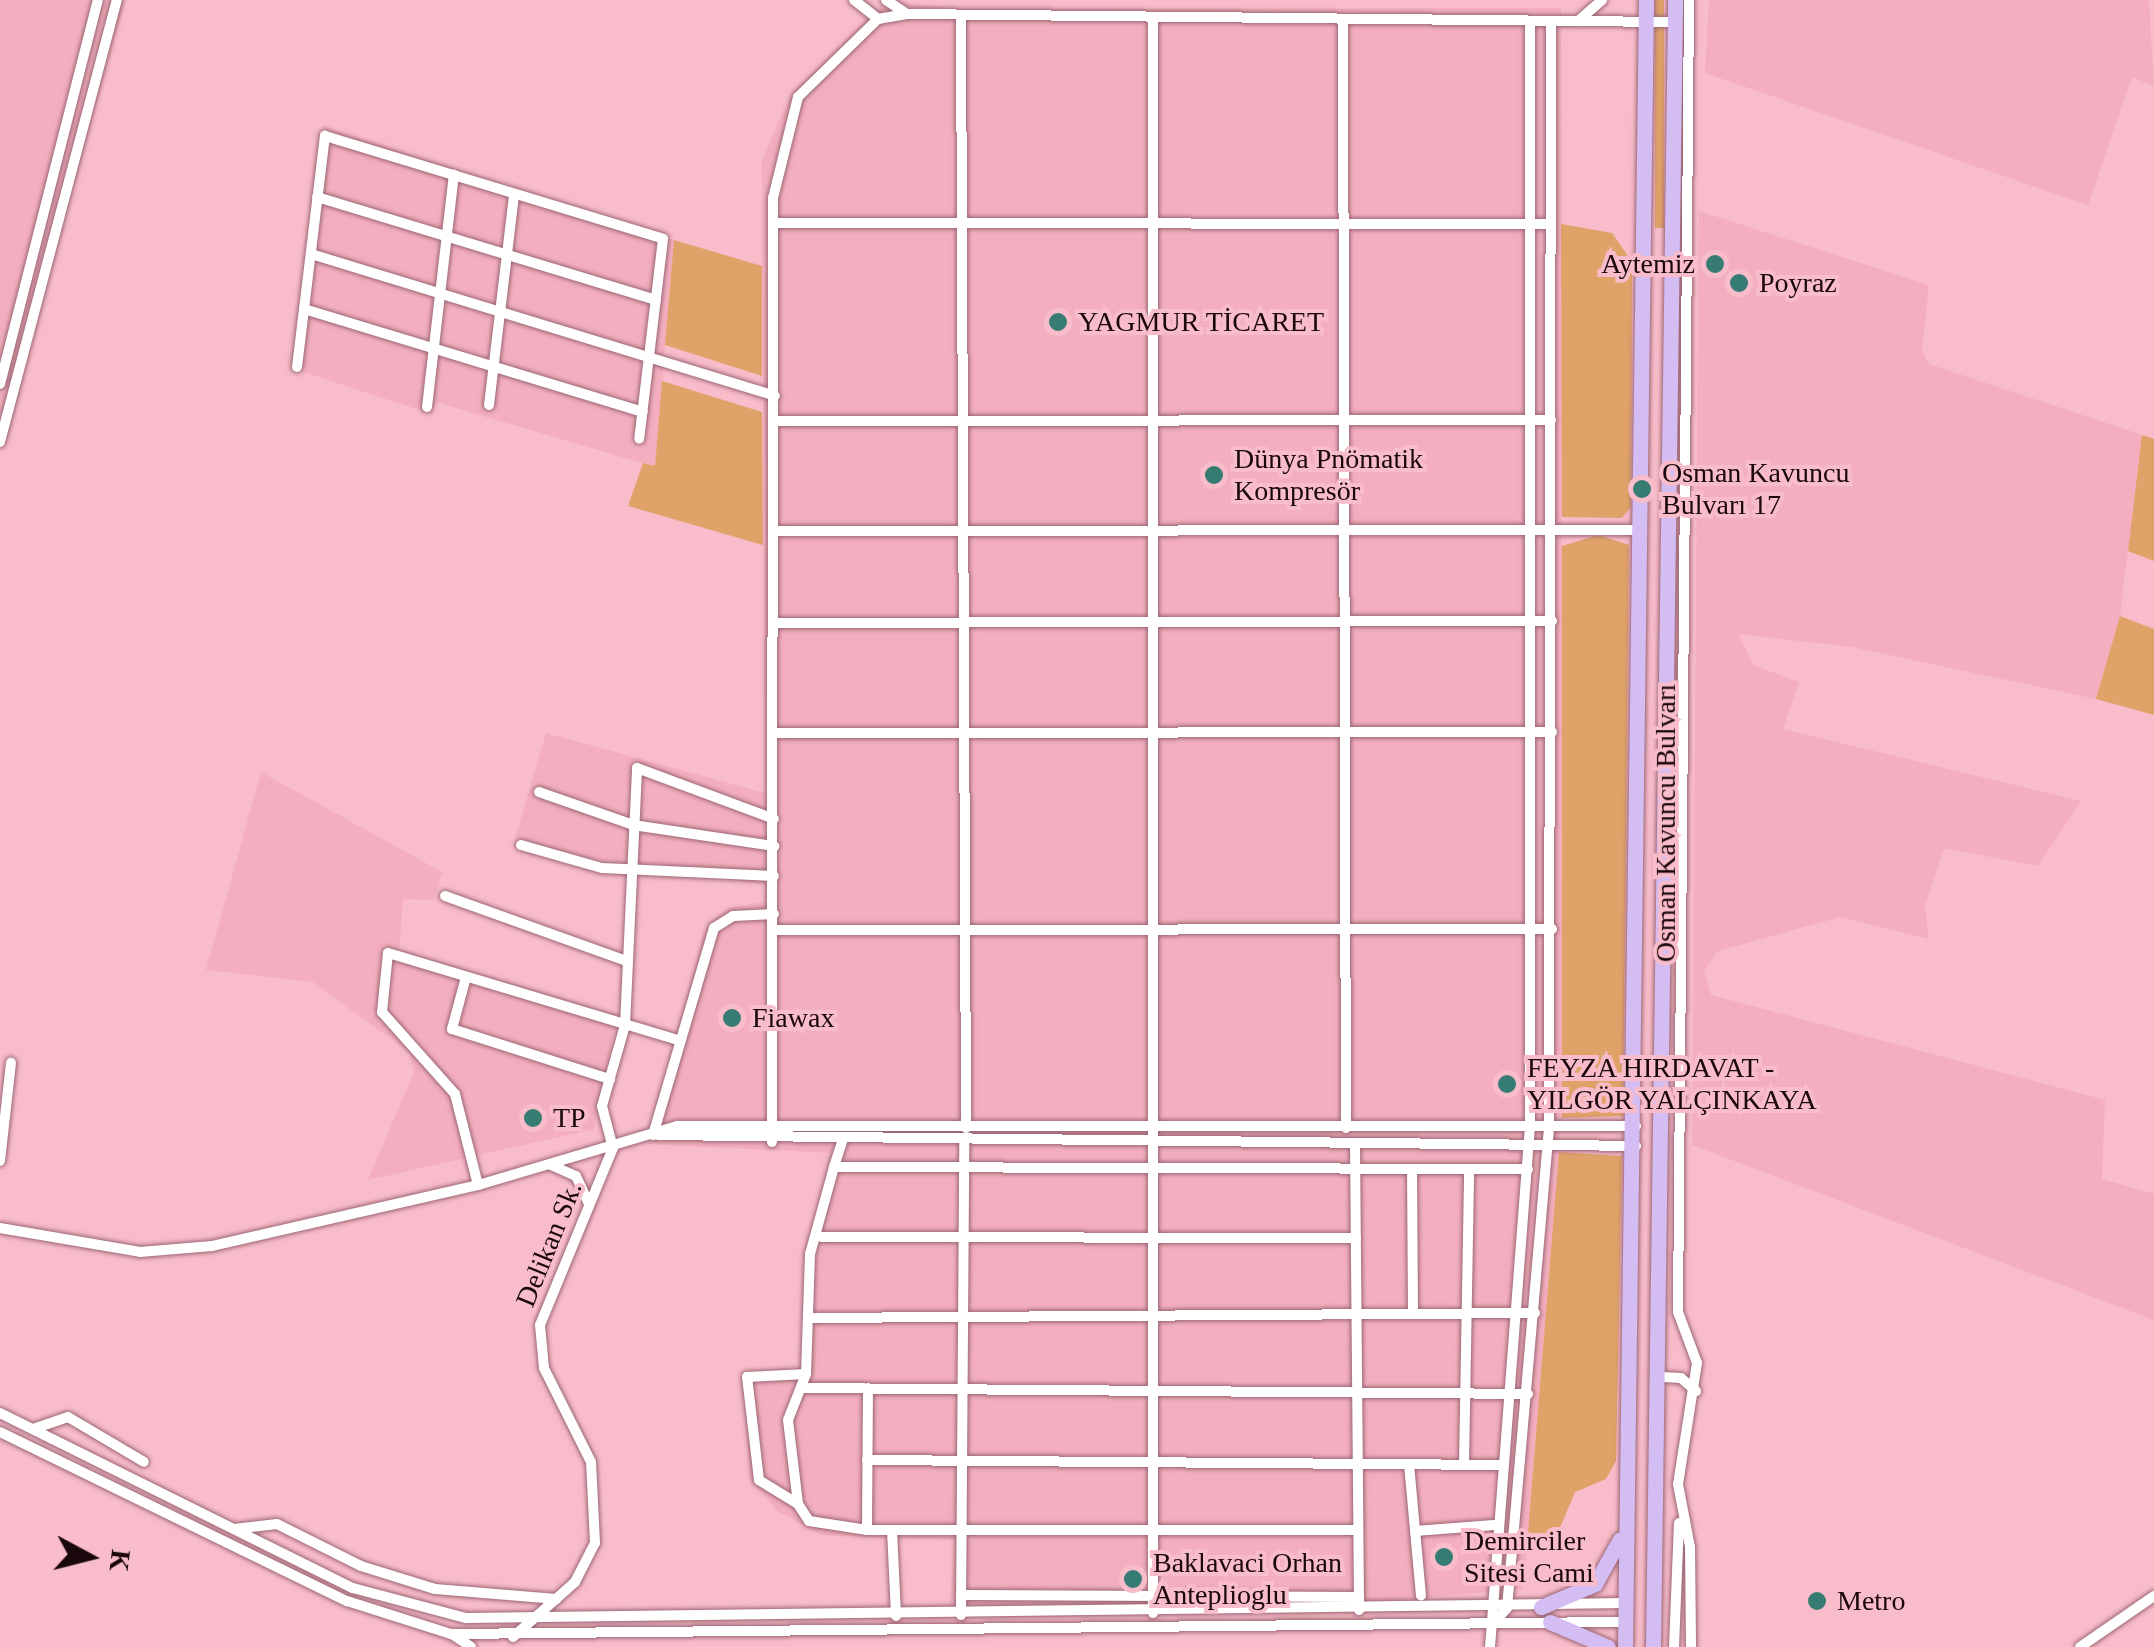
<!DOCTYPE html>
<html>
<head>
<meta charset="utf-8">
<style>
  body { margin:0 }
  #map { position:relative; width:2154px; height:1647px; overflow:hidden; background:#f8bcca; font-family:"Times New Roman",serif }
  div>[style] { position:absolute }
  .built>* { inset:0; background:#f3afbf }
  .green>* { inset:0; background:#dfa268; transform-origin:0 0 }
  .roads { filter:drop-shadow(0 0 2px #9c6673) drop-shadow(0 0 2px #9c6673) }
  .minor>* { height:10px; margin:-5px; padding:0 5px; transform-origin:5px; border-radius:5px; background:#fff }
  .highway>* { height:15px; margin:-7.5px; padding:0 7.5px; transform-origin:7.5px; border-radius:7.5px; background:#d3bdf2 }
  .dots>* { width:28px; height:28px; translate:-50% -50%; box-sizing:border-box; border:5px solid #f8bcca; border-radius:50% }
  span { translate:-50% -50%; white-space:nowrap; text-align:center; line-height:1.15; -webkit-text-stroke:8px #f8bcca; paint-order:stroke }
  .poi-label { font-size:28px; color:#1b080d }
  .right { translate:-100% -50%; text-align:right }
  .left { translate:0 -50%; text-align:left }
  .street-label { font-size:28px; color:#1b080d }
  .north { position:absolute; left:40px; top:1507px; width:100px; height:100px; -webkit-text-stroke:8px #f8bcca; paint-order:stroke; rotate:97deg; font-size:28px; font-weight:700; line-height:40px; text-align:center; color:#1b080d }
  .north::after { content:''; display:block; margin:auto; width:35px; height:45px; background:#1b080d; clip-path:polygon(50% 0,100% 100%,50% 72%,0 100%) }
</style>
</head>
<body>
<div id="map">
  <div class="built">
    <i style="clip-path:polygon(0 0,126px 0,0 440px)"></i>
    <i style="clip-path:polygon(886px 0,955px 9px,1561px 8px,1562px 1118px,1523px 1589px,1355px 1603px,950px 1606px,954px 1540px,821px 1535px,777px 1511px,749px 1478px,746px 1374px,800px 1368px,832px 1153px,648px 1144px,705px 929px,727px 908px,765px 902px,765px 885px,513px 846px,546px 733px,765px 793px,762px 160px,790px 95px)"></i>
    <i style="clip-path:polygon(1709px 0,2149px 0,2154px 86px,2132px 77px,2088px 205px,1705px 73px)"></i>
    <i style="clip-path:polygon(323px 126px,674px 240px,655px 467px,436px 402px,432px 414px,291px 368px)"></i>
    <i style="clip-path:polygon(1699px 211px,1929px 285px,1922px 351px,1929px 364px,2142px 435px,2120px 616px,2096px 699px,1852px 647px,1739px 634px,1753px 665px,1799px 682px,1783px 729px,2081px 801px,2038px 866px,1944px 848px,1925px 907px,1929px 939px,1840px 917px,1718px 951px,1704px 971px,1711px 995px,2105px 1100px,2102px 1179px,2154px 1194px,2154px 1320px,1692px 1145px)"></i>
    <i style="clip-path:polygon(261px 772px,442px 872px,434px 900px,403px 899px,399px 950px,617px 1015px,594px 1129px,368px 1180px,414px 1072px,409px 1052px,313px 982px,206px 970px)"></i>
  </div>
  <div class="green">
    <i style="left:1655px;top:0;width:9px;height:228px"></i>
    <i style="clip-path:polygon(1561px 224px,1612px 233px,1632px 262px,1631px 507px,1622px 518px,1562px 517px)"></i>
    <i style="clip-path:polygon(674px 240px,762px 266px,762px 376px,665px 345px)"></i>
    <i style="clip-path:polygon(662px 381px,762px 412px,763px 545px,628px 506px,643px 463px,655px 466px)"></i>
    <i style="clip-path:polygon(2142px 435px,2154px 439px,2154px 561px,2128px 551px)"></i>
    <i style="clip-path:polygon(1598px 535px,1629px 545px,1623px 1116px,1562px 1118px,1562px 546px)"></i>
    <i style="clip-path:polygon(2120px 616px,2154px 629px,2154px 715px,2096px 699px)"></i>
    <i style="clip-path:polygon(1559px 1152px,1622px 1156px,1616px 1461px,1606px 1479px,1575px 1492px,1555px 1540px,1528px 1532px)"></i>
  </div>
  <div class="roads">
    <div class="minor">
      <i style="left:854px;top:0;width:31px;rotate:38deg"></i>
      <i style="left:886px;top:0;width:25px;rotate:34deg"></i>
      <i style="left:1689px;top:0;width:1312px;rotate:90.48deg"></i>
      <i style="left:1678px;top:1312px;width:54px;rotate:69.6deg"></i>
      <i style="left:1697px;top:1363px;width:122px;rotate:98.9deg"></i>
      <i style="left:1678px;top:1484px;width:64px;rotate:79.2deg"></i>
      <i style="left:1690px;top:1547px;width:100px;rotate:89.4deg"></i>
      <i style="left:961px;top:19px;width:1109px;rotate:89.74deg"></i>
      <i style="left:1153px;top:19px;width:1594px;rotate:90deg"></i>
      <i style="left:1343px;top:19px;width:1109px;rotate:89.85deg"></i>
      <i style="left:1578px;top:21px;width:32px;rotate:-41deg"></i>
      <i style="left:317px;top:197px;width:354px;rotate:16.9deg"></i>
      <i style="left:774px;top:223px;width:777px;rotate:0.07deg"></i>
      <i style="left:311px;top:254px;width:485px;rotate:17deg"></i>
      <i style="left:304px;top:309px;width:354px;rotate:16.9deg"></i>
      <i style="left:297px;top:367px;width:233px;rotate:-83.1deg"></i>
      <i style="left:325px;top:136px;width:353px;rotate:16.9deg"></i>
      <i style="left:663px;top:239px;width:201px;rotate:96.8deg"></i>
      <i style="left:0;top:384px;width:396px;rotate:-75.7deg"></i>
      <i style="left:489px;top:405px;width:212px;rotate:-83.2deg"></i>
      <i style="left:427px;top:407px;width:234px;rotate:-83.4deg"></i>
      <i style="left:775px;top:421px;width:776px;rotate:-0.07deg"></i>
      <i style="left:0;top:442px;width:457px;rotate:-75.2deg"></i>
      <i style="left:774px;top:531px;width:868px;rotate:-0.07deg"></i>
      <i style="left:774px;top:623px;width:778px;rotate:-0.15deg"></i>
      <i style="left:774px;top:733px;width:778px;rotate:-0.07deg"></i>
      <i style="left:539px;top:792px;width:100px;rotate:19.3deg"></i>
      <i style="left:633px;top:825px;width:143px;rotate:8.5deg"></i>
      <i style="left:521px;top:845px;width:84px;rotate:15.9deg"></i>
      <i style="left:602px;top:868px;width:172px;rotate:2.7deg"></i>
      <i style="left:445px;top:896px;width:193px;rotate:19.7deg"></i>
      <i style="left:774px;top:930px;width:778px;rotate:-0.07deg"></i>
      <i style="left:466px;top:977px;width:54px;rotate:105.1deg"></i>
      <i style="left:452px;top:1029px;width:166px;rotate:17.6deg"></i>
      <i style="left:653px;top:1135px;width:216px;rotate:-73.6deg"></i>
      <i style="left:714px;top:928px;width:22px;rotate:-32deg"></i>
      <i style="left:733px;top:916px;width:41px;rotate:-2.8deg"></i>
      <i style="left:658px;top:1135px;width:978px;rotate:0.64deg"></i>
      <i style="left:772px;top:1142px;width:944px;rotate:-89.94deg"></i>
      <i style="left:773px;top:198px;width:104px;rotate:-76.1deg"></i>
      <i style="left:798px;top:97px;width:112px;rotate:-44.3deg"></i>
      <i style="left:878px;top:19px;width:29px;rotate:-10deg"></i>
      <i style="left:907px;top:14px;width:765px;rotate:0.6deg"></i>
      <i style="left:842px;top:1142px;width:26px;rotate:108deg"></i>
      <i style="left:834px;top:1167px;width:694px;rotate:0.17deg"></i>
      <i style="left:1355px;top:1143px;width:467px;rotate:89.5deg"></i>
      <i style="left:613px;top:1148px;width:43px;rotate:-104.7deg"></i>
      <i style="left:602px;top:1106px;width:84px;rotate:-74.1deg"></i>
      <i style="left:625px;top:1025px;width:257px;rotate:-87.3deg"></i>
      <i style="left:637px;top:768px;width:146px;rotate:20.4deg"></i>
      <i style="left:0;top:1161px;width:99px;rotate:-83.6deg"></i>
      <i style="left:551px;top:1165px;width:27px;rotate:24deg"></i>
      <i style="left:576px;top:1176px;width:29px;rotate:65deg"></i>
      <i style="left:834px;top:1167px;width:90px;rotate:105.4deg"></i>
      <i style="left:810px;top:1254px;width:120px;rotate:91.9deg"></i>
      <i style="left:806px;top:1374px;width:49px;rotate:111.4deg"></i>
      <i style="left:788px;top:1420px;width:85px;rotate:83.2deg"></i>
      <i style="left:798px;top:1504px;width:20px;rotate:57deg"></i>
      <i style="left:809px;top:1521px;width:59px;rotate:8.8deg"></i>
      <i style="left:867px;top:1530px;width:491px"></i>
      <i style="left:1412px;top:1169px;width:144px;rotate:89.6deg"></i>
      <i style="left:478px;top:1185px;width:94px;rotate:-104.2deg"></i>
      <i style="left:455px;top:1094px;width:110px;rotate:-131.7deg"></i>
      <i style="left:382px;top:1012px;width:59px;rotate:-84.2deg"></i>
      <i style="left:388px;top:953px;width:303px;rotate:16.7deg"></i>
      <i style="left:0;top:1228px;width:142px;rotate:9.7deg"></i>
      <i style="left:140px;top:1252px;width:72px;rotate:-4.8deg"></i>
      <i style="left:212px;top:1246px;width:273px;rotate:-12.9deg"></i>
      <i style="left:478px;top:1185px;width:208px;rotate:-16.5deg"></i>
      <i style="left:677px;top:1126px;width:959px"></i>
      <i style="left:821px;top:1237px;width:535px;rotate:0.11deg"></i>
      <i style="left:809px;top:1318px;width:726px;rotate:-0.39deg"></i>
      <i style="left:1662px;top:1377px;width:19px;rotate:3deg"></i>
      <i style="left:1681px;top:1378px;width:20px;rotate:41deg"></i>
      <i style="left:803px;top:1388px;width:725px;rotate:0.47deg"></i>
      <i style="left:0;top:1413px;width:394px;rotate:26.4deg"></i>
      <i style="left:353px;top:1588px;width:117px;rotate:14.9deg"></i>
      <i style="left:466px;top:1618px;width:1159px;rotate:-0.74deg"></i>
      <i style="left:33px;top:1429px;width:37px;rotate:-19deg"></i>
      <i style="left:68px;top:1417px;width:88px;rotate:30.6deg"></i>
      <i style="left:0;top:1432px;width:386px;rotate:26deg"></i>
      <i style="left:347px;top:1601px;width:109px;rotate:17.6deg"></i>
      <i style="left:451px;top:1634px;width:1174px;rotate:-0.59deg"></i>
      <i style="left:867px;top:1460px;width:633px;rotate:0.45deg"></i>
      <i style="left:1409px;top:1464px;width:132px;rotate:84.8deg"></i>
      <i style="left:1464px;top:1465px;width:296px;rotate:-89deg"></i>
      <i style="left:798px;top:1504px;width:46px;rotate:-148.4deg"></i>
      <i style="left:759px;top:1480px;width:104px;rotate:-96.6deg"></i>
      <i style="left:747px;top:1377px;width:59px;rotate:-2.9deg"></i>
      <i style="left:234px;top:1529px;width:43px;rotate:-6.6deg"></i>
      <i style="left:277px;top:1524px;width:94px;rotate:26.6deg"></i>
      <i style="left:361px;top:1566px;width:77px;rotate:17.3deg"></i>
      <i style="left:435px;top:1589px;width:122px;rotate:4.7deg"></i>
      <i style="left:867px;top:1530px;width:142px;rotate:-89.6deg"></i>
      <i style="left:892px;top:1530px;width:86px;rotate:87.3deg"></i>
      <i style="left:1415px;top:1531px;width:79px;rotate:-4.3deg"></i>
      <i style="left:961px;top:1595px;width:398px;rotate:0.3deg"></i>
      <i style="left:961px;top:1615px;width:472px;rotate:-89.6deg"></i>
      <i style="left:1493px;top:1624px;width:21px;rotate:-49deg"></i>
      <i style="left:1507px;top:1608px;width:484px;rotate:-85deg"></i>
      <i style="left:1549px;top:1126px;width:1105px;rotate:-89.9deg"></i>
      <i style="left:452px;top:1634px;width:23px;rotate:34deg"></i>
      <i style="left:513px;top:1637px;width:83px;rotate:-41.6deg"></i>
      <i style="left:575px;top:1582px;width:44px;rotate:-62.9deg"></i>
      <i style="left:595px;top:1543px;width:81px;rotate:-92.8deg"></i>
      <i style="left:591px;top:1462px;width:105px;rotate:-116.6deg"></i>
      <i style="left:544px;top:1368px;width:43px;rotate:-95.3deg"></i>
      <i style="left:540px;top:1325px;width:191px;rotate:-67.6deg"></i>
      <i style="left:1490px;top:1647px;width:523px;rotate:-85.61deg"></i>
      <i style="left:1530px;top:1126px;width:1105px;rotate:-90deg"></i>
      <i style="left:1674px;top:1647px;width:124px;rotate:-87.7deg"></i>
      <i style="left:2080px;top:1647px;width:90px;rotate:-34.6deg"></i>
    </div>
    <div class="highway">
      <i style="left:1541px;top:1607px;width:59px;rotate:-23.1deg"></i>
      <i style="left:1595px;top:1584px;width:51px;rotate:-60.9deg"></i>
      <i style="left:1550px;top:1622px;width:63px;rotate:23.3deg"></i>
      <i style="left:1625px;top:1647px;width:1647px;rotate:-89.27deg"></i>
      <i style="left:1653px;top:1647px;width:1647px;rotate:-89.23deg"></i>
    </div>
  </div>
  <div class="dots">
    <i style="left:1715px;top:264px;background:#367c73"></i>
    <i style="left:1739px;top:283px;background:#367c73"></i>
    <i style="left:1058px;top:322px;background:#367c73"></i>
    <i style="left:1214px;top:475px;background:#367c73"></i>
    <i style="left:1642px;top:489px;background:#367c73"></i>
    <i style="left:732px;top:1018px;background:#367c73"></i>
    <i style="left:1507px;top:1084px;background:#367c73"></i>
    <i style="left:533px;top:1118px;background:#367c73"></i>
    <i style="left:1444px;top:1557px;background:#367c73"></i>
    <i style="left:1133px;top:1579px;background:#367c73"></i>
    <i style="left:1817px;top:1601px;background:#367c73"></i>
  </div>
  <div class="poi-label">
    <span class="right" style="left:1695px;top:264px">Aytemiz</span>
    <span class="left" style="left:1759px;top:283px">Poyraz</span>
    <span class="left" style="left:1078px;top:322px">YAGMUR TİCARET</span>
    <span class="left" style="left:1234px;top:475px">Dünya Pnömatik<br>Kompresör</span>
    <span class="left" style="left:1662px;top:489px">Osman Kavuncu<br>Bulvarı 17</span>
    <span class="left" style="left:752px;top:1018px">Fiawax</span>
    <span class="left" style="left:1527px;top:1084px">FEYZA HIRDAVAT -<br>YILGÖR YALÇINKAYA</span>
    <span class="left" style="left:553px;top:1118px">TP</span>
    <span class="left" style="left:1464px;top:1557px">Demirciler<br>Sitesi Cami</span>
    <span class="left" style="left:1153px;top:1579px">Baklavaci Orhan<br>Anteplioglu</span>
    <span class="left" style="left:1837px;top:1601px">Metro</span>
  </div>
  <div class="street-label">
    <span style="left:1666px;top:823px;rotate:-90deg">Osman Kavuncu Bulvarı</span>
    <span style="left:549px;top:1244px;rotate:-68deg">Delikan Sk.</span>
  </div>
  <div class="north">K</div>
</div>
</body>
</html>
